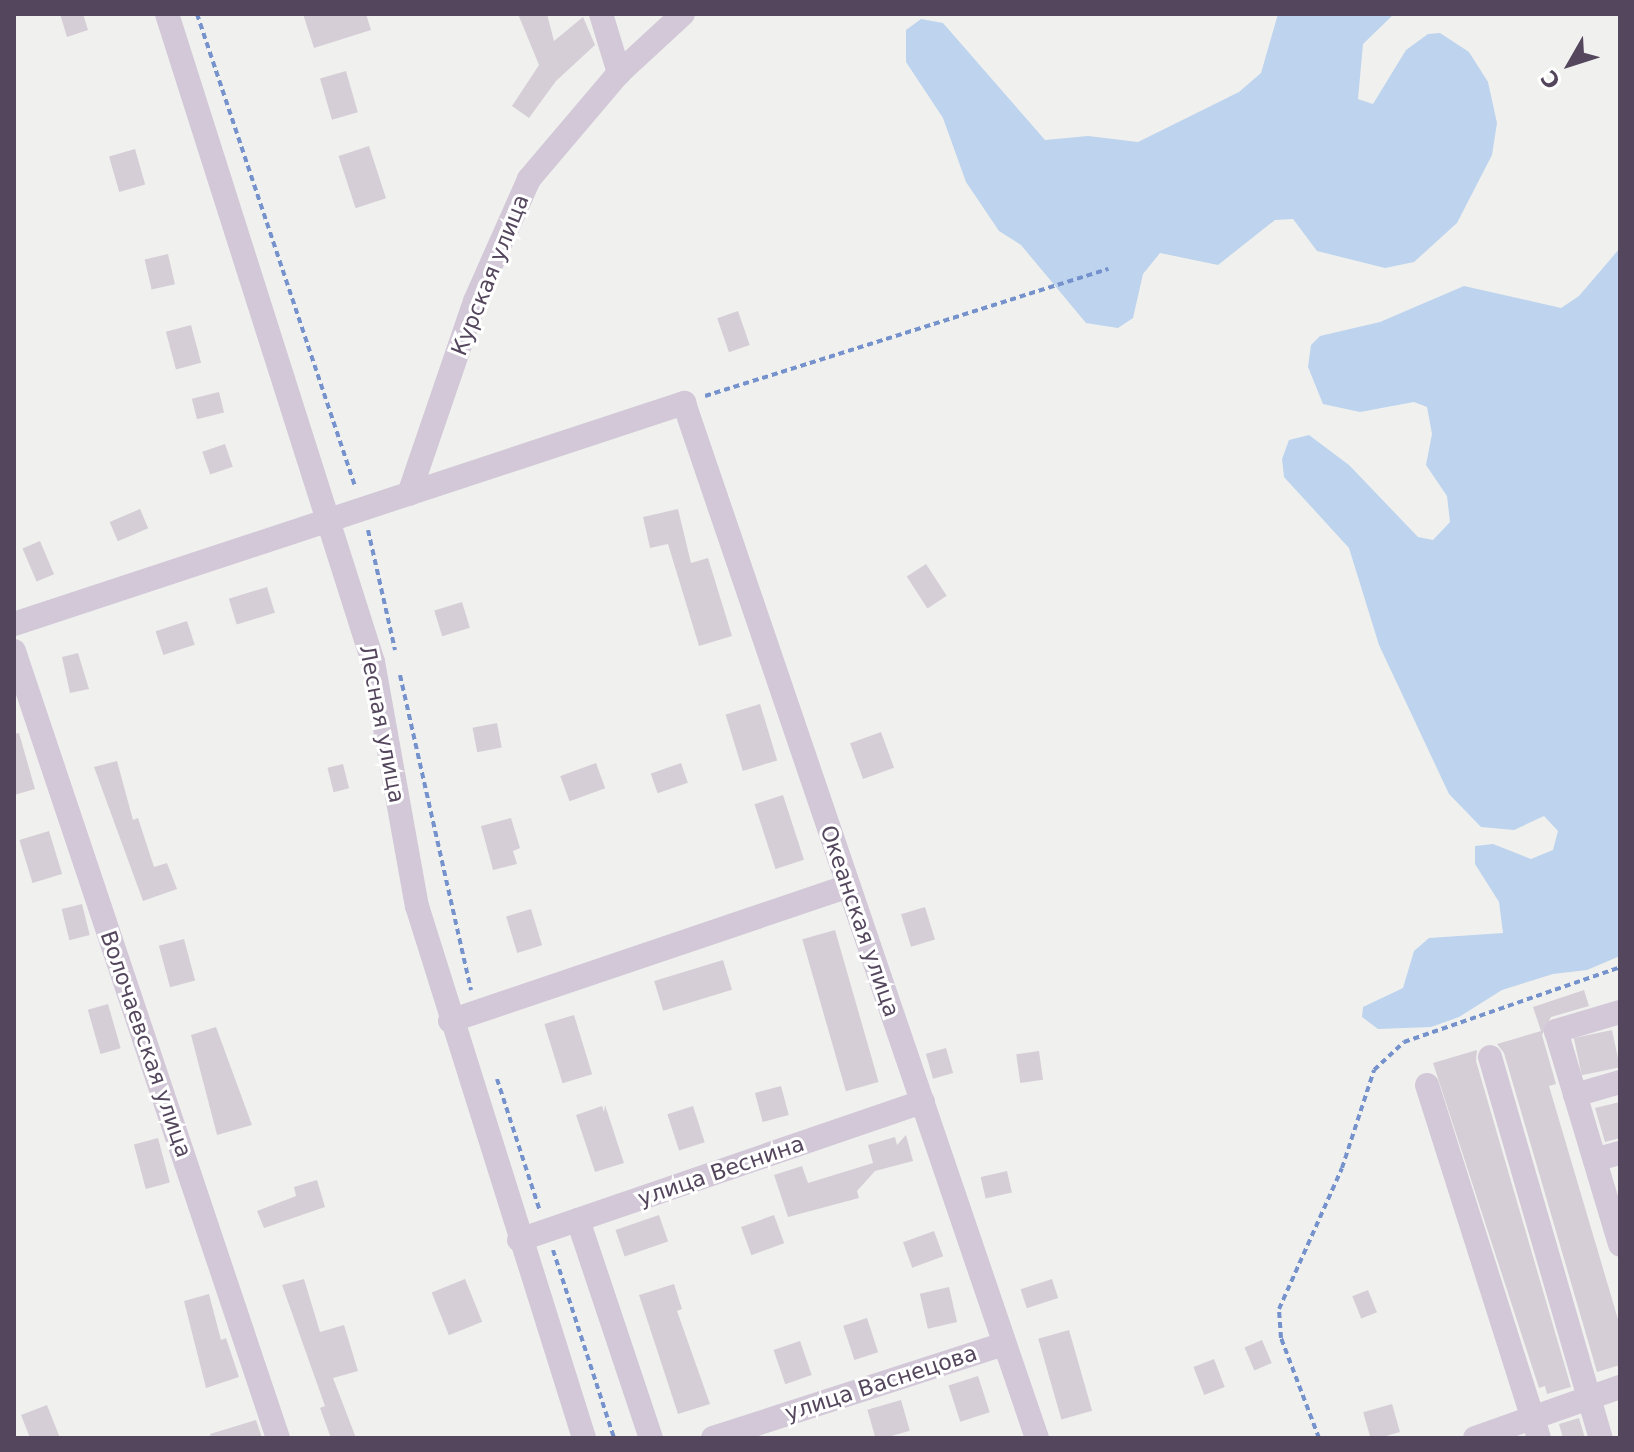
<!DOCTYPE html>
<html>
<head>
<meta charset="utf-8">
<style>
  body { margin:0 }
  #map { position:relative; width:1634px; height:1452px; overflow:hidden; background:#f0f1ee; font-family:"DejaVu Sans",sans-serif }
  div>[style] { position:absolute }
  .green>* { inset:0; background:#bdd3ee }
  .building>* { inset:0; background:#d5ced6; transform-origin:0 0 }
  .path>* { height:4px; margin-top:-2px; transform-origin:0; background:repeating-linear-gradient(90deg,#7592cc 0 6px,transparent 0 10px) }
  .minor>* { height:24px; margin:-12px; padding:0 12px; transform-origin:12px; border-radius:12px; background:#d2c8d8 }
  span { translate:-50% -50%; white-space:nowrap; text-align:center; line-height:1.15; -webkit-text-stroke:6px #fff; paint-order:stroke }
  .street-label { font-size:22px; color:#54465c }
  .frame { position:absolute; inset:0; border:16px solid #54465c; pointer-events:none }
  .north { position:absolute; left:1530px; top:24px; width:80px; height:80px; -webkit-text-stroke:6px #fff; paint-order:stroke; rotate:231deg; font-size:22px; font-weight:700; line-height:32px; text-align:center; color:#54465c }
  .north::after { content:''; display:block; margin:auto; width:28px; height:36px; background:#54465c; clip-path:polygon(50% 0,100% 100%,50% 72%,0 100%) }
</style>
</head>
<body>
<div id="map">
  <div class="green">
    <i style="clip-path:polygon(1278px 14px,1394px 14px,1363px 44px,1358px 99px,1373px 104px,1406px 50px,1428px 34px,1440px 33px,1469px 52px,1488px 82px,1497px 123px,1492px 155px,1457px 223px,1414px 262px,1385px 268px,1317px 251px,1293px 219px,1275px 220px,1218px 265px,1160px 253px,1143px 274px,1133px 318px,1118px 328px,1086px 323px,1021px 245px,999px 231px,966px 182px,943px 118px,906px 62px,906px 30px,921px 19px,943px 23px,1045px 140px,1088px 136px,1138px 142px,1239px 92px,1261px 73px)"></i>
    <i style="clip-path:polygon(1620px 248px,1620px 956px,1587px 970px,1553px 974px,1502px 990px,1459px 1017px,1431px 1027px,1378px 1029px,1362px 1017px,1363px 1007px,1403px 988px,1414px 951px,1429px 938px,1503px 933px,1499px 902px,1475px 864px,1475px 846px,1493px 844px,1531px 859px,1553px 850px,1558px 831px,1544px 816px,1514px 830px,1481px 827px,1449px 794px,1379px 645px,1349px 548px,1284px 477px,1282px 459px,1289px 440px,1309px 435px,1349px 465px,1418px 537px,1433px 540px,1450px 522px,1447px 496px,1426px 465px,1432px 434px,1427px 407px,1414px 402px,1360px 412px,1323px 404px,1308px 367px,1311px 345px,1320px 336px,1380px 322px,1464px 286px,1561px 308px,1579px 296px)"></i>
  </div>
  <div class="building">
    <i style="clip-path:polygon(60px 14px,83px 14px,88px 30px,67px 37px)"></i>
    <i style="clip-path:polygon(303px 14px,366px 14px,371px 30px,314px 48px)"></i>
    <i style="clip-path:polygon(518px 14px,547px 14px,554px 41px,583px 17px,595px 45px,556px 81px,529px 118px,512px 106px,539px 65px)"></i>
    <i style="left:346px;top:71px;width:43px;height:27px;rotate:74deg"></i>
    <i style="left:369px;top:146px;width:55px;height:32px;rotate:72deg"></i>
    <i style="left:135px;top:149px;width:37px;height:27px;rotate:74deg"></i>
    <i style="left:168px;top:254px;width:31px;height:24px;rotate:77deg"></i>
    <i style="left:738px;top:311px;width:36px;height:22px;rotate:71deg"></i>
    <i style="left:191px;top:325px;width:39px;height:26px;rotate:75deg"></i>
    <i style="left:219px;top:392px;width:21px;height:28px;rotate:76deg"></i>
    <i style="left:225px;top:444px;width:24px;height:24px;rotate:71deg"></i>
    <i style="left:140px;top:509px;width:21px;height:33px;rotate:67deg"></i>
    <i style="clip-path:polygon(678px 509px,691px 563px,708px 558px,732px 636px,699px 646px,668px 544px,650px 548px,643px 517px)"></i>
    <i style="left:40px;top:541px;width:36px;height:19px;rotate:67deg"></i>
    <i style="left:926px;top:564px;width:38px;height:23px;rotate:57deg"></i>
    <i style="left:267px;top:587px;width:27px;height:40px;rotate:73deg"></i>
    <i style="left:462px;top:602px;width:27px;height:29px;rotate:73deg"></i>
    <i style="left:187px;top:621px;width:25px;height:33px;rotate:72deg"></i>
    <i style="clip-path:polygon(78px 653px,89px 689px,70px 693px,62px 657px)"></i>
    <i style="left:760px;top:704px;width:59px;height:36px;rotate:73deg"></i>
    <i style="left:497px;top:723px;width:25px;height:25px;rotate:79deg"></i>
    <i style="left:881px;top:732px;width:38px;height:33px;rotate:70deg"></i>
    <i style="clip-path:polygon(19px 733px,35px 789px,14px 795px,14px 734px)"></i>
    <i style="clip-path:polygon(117px 761px,133px 820px,138px 818px,154px 867px,167px 863px,177px 889px,143px 901px,94px 767px)"></i>
    <i style="left:596px;top:763px;width:27px;height:38px;rotate:70deg"></i>
    <i style="left:681px;top:763px;width:21px;height:32px;rotate:71deg"></i>
    <i style="left:343px;top:764px;width:25px;height:16px;rotate:76deg"></i>
    <i style="left:783px;top:795px;width:68px;height:30px;rotate:72deg"></i>
    <i style="clip-path:polygon(511px 818px,520px 848px,513px 851px,517px 864px,493px 870px,481px 826px)"></i>
    <i style="left:49px;top:831px;width:45px;height:31px;rotate:73deg"></i>
    <i style="left:82px;top:904px;width:32px;height:21px;rotate:76deg"></i>
    <i style="left:925px;top:907px;width:34px;height:25px;rotate:73deg"></i>
    <i style="left:531px;top:909px;width:38px;height:26px;rotate:73deg"></i>
    <i style="left:835px;top:930px;width:158px;height:34px;rotate:74deg"></i>
    <i style="left:184px;top:939px;width:43px;height:26px;rotate:75deg"></i>
    <i style="left:723px;top:960px;width:31px;height:72px;rotate:73deg"></i>
    <i style="clip-path:polygon(1584px 990px,1589px 1006px,1551px 1017px,1542px 1035px,1556px 1084px,1549px 1086px,1620px 1326px,1620px 1365px,1597px 1372px,1504px 1053px,1497px 1044px,1541px 1031px,1533px 1007px)"></i>
    <i style="left:108px;top:1004px;width:46px;height:21px;rotate:74deg"></i>
    <i style="left:574px;top:1015px;width:62px;height:31px;rotate:73deg"></i>
    <i style="clip-path:polygon(216px 1027px,252px 1125px,217px 1135px,191px 1035px)"></i>
    <i style="left:1612px;top:1030px;width:38px;height:39px;rotate:78deg"></i>
    <i style="left:946px;top:1048px;width:26px;height:21px;rotate:74deg"></i>
    <i style="clip-path:polygon(1477px 1050px,1476px 1061px,1571px 1387px,1547px 1394px,1545px 1386px,1539px 1388px,1433px 1063px)"></i>
    <i style="left:1039px;top:1051px;width:29px;height:23px;rotate:82deg"></i>
    <i style="left:781px;top:1086px;width:30px;height:27px;rotate:75deg"></i>
    <i style="clip-path:polygon(1620px 1102px,1620px 1138px,1605px 1142px,1595px 1108px)"></i>
    <i style="clip-path:polygon(605px 1105px,624px 1163px,595px 1172px,576px 1115px,602px 1106px,604px 1112px)"></i>
    <i style="left:693px;top:1106px;width:38px;height:27px;rotate:72deg"></i>
    <i style="clip-path:polygon(906px 1135px,913px 1161px,875px 1171px,857px 1191px,859px 1198px,788px 1217px,774px 1175px,802px 1166px,808px 1183px,873px 1163px,868px 1145px,895px 1137px,897px 1145px)"></i>
    <i style="left:158px;top:1138px;width:46px;height:25px;rotate:75deg"></i>
    <i style="left:1007px;top:1171px;width:22px;height:27px;rotate:77deg"></i>
    <i style="clip-path:polygon(317px 1180px,325px 1207px,264px 1228px,257px 1211px,296px 1196px,294px 1187px)"></i>
    <i style="left:659px;top:1215px;width:28px;height:46px;rotate:71deg"></i>
    <i style="left:774px;top:1215px;width:30px;height:35px;rotate:70deg"></i>
    <i style="left:934px;top:1231px;width:27px;height:33px;rotate:70deg"></i>
    <i style="clip-path:polygon(304px 1279px,320px 1332px,344px 1325px,358px 1371px,333px 1378px,356px 1438px,331px 1438px,320px 1408px,325px 1406px,282px 1285px)"></i>
    <i style="left:465px;top:1279px;width:46px;height:36px;rotate:68deg"></i>
    <i style="left:1052px;top:1279px;width:20px;height:33px;rotate:72deg"></i>
    <i style="clip-path:polygon(674px 1284px,682px 1309px,677px 1311px,710px 1404px,678px 1414px,639px 1295px)"></i>
    <i style="left:949px;top:1287px;width:36px;height:30px;rotate:77deg"></i>
    <i style="left:1368px;top:1290px;width:24px;height:17px;rotate:68deg"></i>
    <i style="clip-path:polygon(209px 1294px,221px 1340px,226px 1338px,239px 1377px,206px 1388px,184px 1301px)"></i>
    <i style="left:867px;top:1318px;width:36px;height:25px;rotate:72deg"></i>
    <i style="left:1069px;top:1330px;width:84px;height:32px;rotate:74deg"></i>
    <i style="left:1262px;top:1340px;width:25px;height:19px;rotate:67deg"></i>
    <i style="left:800px;top:1341px;width:36px;height:28px;rotate:71deg"></i>
    <i style="left:1214px;top:1359px;width:30px;height:22px;rotate:69deg"></i>
    <i style="left:978px;top:1376px;width:38px;height:31px;rotate:72deg"></i>
    <i style="left:901px;top:1400px;width:32px;height:35px;rotate:74deg"></i>
    <i style="left:1392px;top:1404px;width:29px;height:30px;rotate:74deg"></i>
    <i style="clip-path:polygon(47px 1405px,60px 1438px,30px 1438px,21px 1415px)"></i>
    <i style="clip-path:polygon(1579px 1418px,1585px 1438px,1563px 1438px,1559px 1424px)"></i>
    <i style="clip-path:polygon(256px 1420px,262px 1438px,211px 1438px,210px 1434px)"></i>
  </div>
  <div class="path">
    <i style="left:197px;top:14px;width:499px;rotate:71.5deg"></i>
    <i style="left:705px;top:396px;width:423px;rotate:-17.5deg"></i>
    <i style="left:368px;top:530px;width:123px;rotate:77.3deg"></i>
    <i style="left:400px;top:675px;width:323px;rotate:77.3deg"></i>
    <i style="left:497px;top:1079px;width:139px;rotate:72deg"></i>
    <i style="left:553px;top:1250px;width:198px;rotate:72deg"></i>
    <i style="left:1319px;top:1438px;width:107px;rotate:-110.8deg"></i>
    <i style="left:1281px;top:1338px;width:29px;rotate:-94deg"></i>
    <i style="left:1279px;top:1309px;width:154px;rotate:-65.9deg"></i>
    <i style="left:1342px;top:1168px;width:103px;rotate:-71.9deg"></i>
    <i style="left:1374px;top:1070px;width:41px;rotate:-43deg"></i>
    <i style="left:1404px;top:1042px;width:229px;rotate:-19.1deg"></i>
  </div>
  <div class="minor">
    <i style="left:167px;top:14px;width:680px;rotate:72.36deg"></i>
    <i style="left:373px;top:662px;width:248px;rotate:79.8deg"></i>
    <i style="left:417px;top:906px;width:558px;rotate:72.57deg"></i>
    <i style="left:601px;top:14px;width:62px;rotate:73deg"></i>
    <i style="left:409px;top:494px;width:204px;rotate:-71.1deg"></i>
    <i style="left:475px;top:301px;width:133px;rotate:-66.1deg"></i>
    <i style="left:529px;top:179px;width:139px;rotate:-49.7deg"></i>
    <i style="left:619px;top:73px;width:87px;rotate:-42.7deg"></i>
    <i style="left:14px;top:624px;width:706px;rotate:-18.26deg"></i>
    <i style="left:684px;top:403px;width:1094px;rotate:71.17deg"></i>
    <i style="left:14px;top:651px;width:830px;rotate:71.46deg"></i>
    <i style="left:1620px;top:1012px;width:67px;rotate:163.5deg"></i>
    <i style="left:1556px;top:1031px;width:223px;rotate:73.3deg"></i>
    <i style="left:450px;top:1021px;width:419px;rotate:-18.7deg"></i>
    <i style="left:1490px;top:1057px;width:397px;rotate:73.8deg"></i>
    <i style="left:1427px;top:1085px;width:370px;rotate:72.4deg"></i>
    <i style="left:1575px;top:1095px;width:47px;rotate:-16.1deg"></i>
    <i style="left:1595px;top:1160px;width:26px;rotate:-16deg"></i>
    <i style="left:578px;top:1220px;width:230px;rotate:71.5deg"></i>
    <i style="left:519px;top:1240px;width:427px;rotate:-18.9deg"></i>
    <i style="left:713px;top:1438px;width:306px;rotate:-17.9deg"></i>
    <i style="left:1475px;top:1438px;width:154px;rotate:-19.4deg"></i>
  </div>
  <div class="street-label">
    <span style="left:490px;top:275px;rotate:-68deg">Курская улица</span>
    <span style="left:382px;top:724px;rotate:79deg">Лесная улица</span>
    <span style="left:860px;top:921px;rotate:71deg">Океанская улица</span>
    <span style="left:146px;top:1044px;rotate:71deg">Волочаевская улица</span>
    <span style="left:721px;top:1171px;rotate:-19deg">улица Веснина</span>
    <span style="left:881px;top:1383px;rotate:-18deg">улица Васнецова</span>
  </div>
  <div class="frame"></div>
  <div class="north">С</div>
</div>
</body>
</html>
